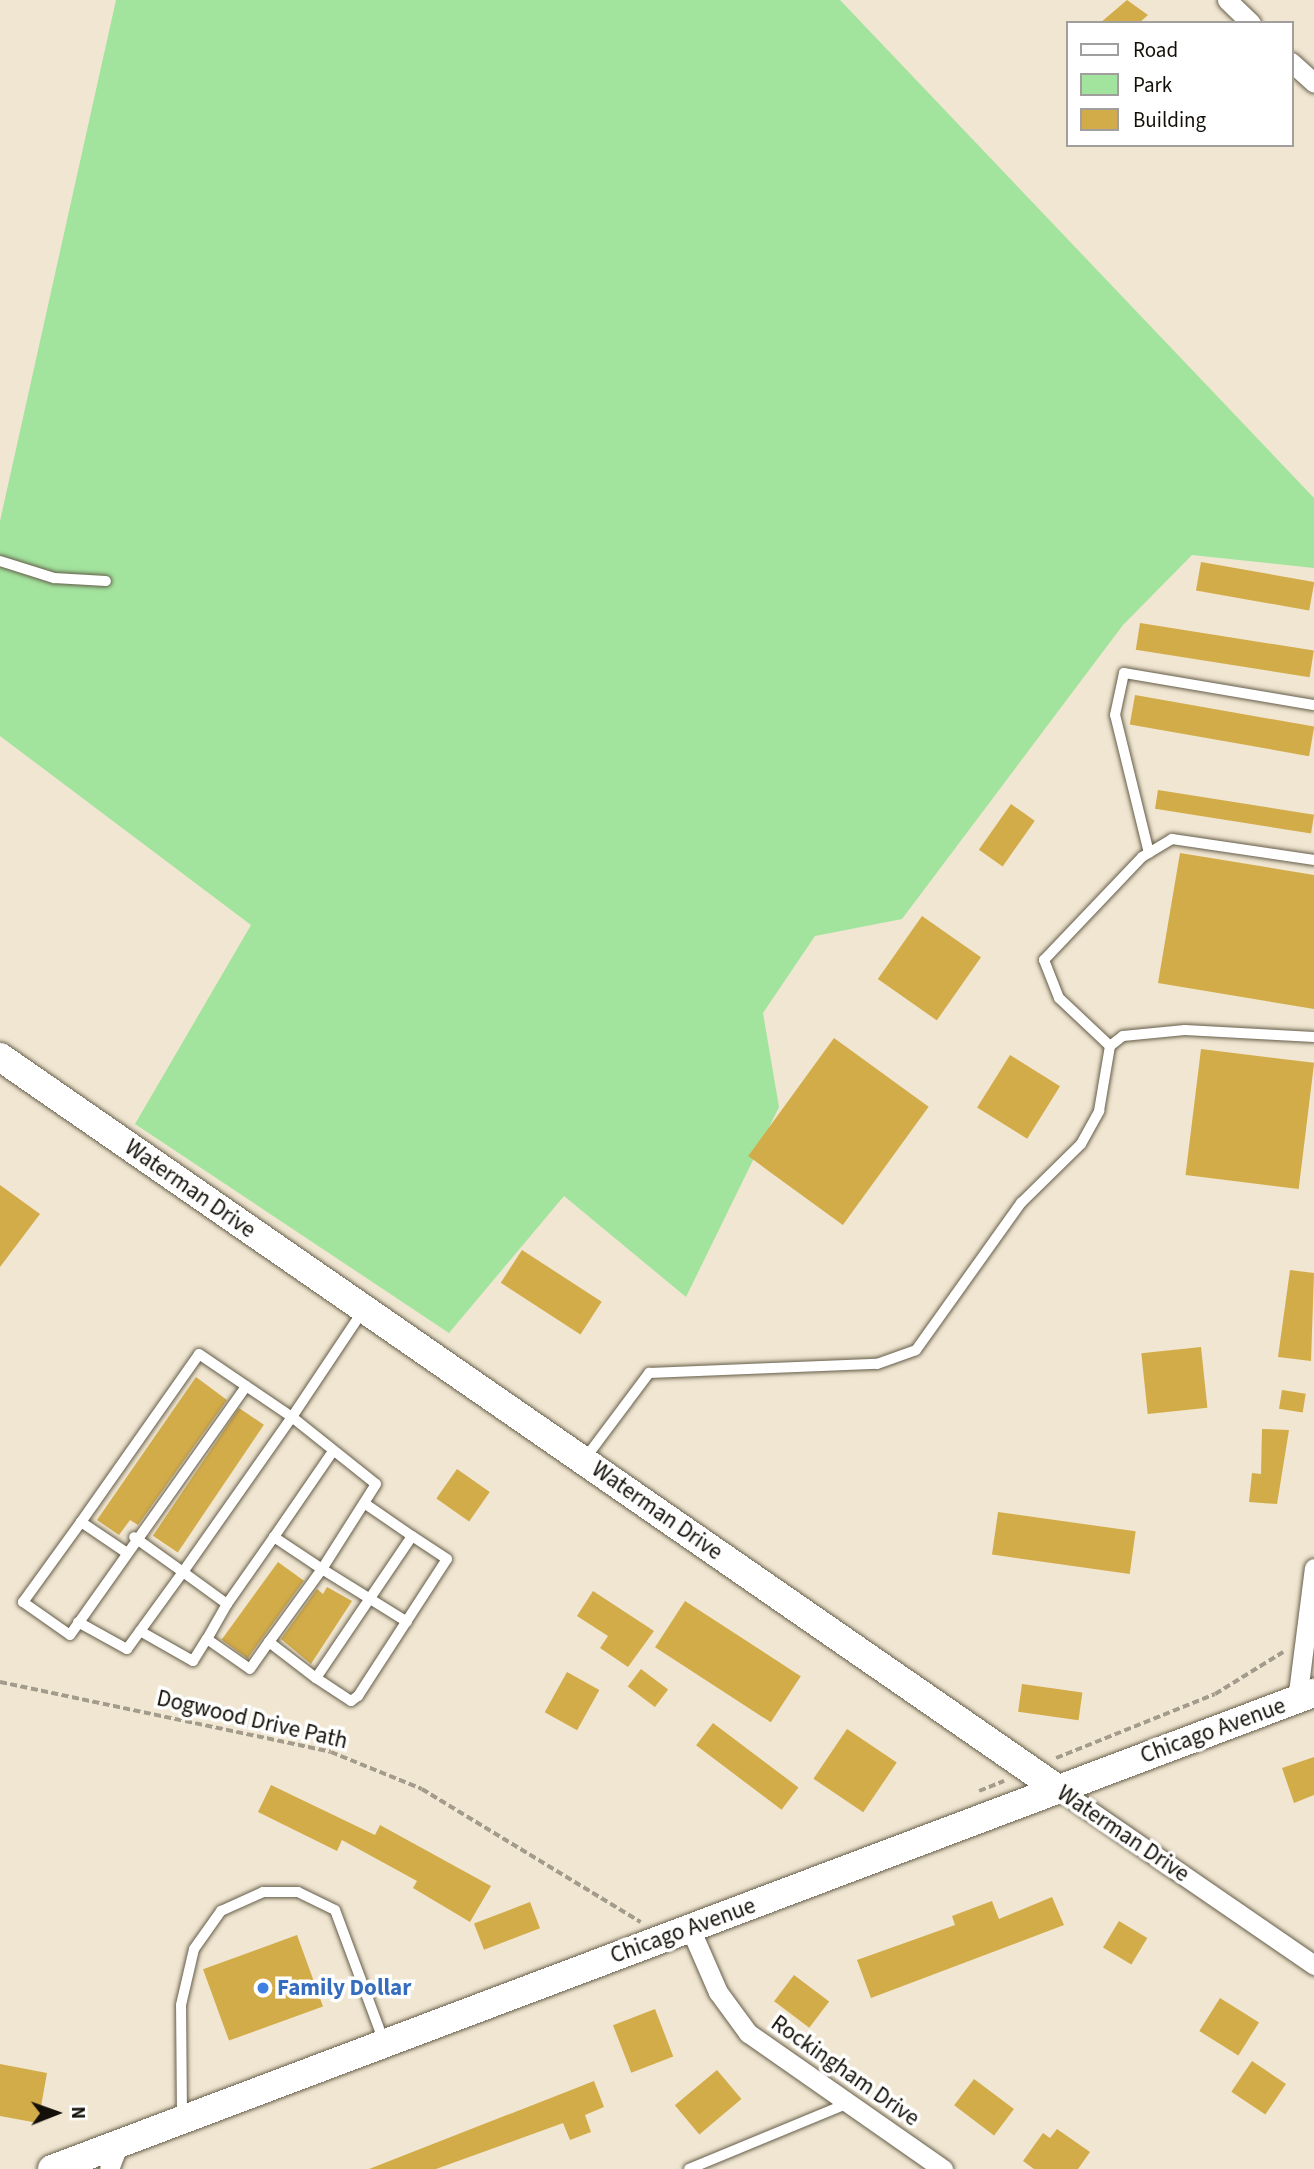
<!DOCTYPE html>
<html>
<head>
<meta charset="utf-8">
<style>
  body { margin:0 }
  #map { position:relative; width:1314px; height:2169px; overflow:hidden; background:#f0e6d1; font-family:"Source Sans 3",sans-serif }
  div>[style] { position:absolute }
  .green>* { inset:0; background:#a2e49e }
  .building>* { inset:0; background:#d3ac4a; transform-origin:0 0 }
  .path>* { height:3.5px; margin-top:-1.75px; transform-origin:0; background:repeating-linear-gradient(90deg,#a39b8b 0 7px,transparent 0 10.5px) }
  .roads { filter:drop-shadow(0 0 2px #655d4a) drop-shadow(0 0 2px #655d4a) }
  .lane>* { height:10px; margin:-5px; padding:0 5px; transform-origin:5px; border-radius:5px; background:#fff }
  .street>* { height:19px; margin:-9.5px; padding:0 9.5px; transform-origin:9.5px; border-radius:9.5px; background:#fff }
  .secondary>* { height:28px; margin:-14px; padding:0 14px; transform-origin:14px; border-radius:14px; background:#fff }
  .dots>* { width:19px; height:19px; translate:-50% -50%; box-sizing:border-box; border:4px solid #fff; border-radius:50% }
  span { translate:-50% -50%; white-space:nowrap; text-align:center; line-height:1.15; -webkit-text-stroke:7px #fff; paint-order:stroke }
  .street-label { font-size:23px; color:#141009 }
  .shop-label { font-size:23px; color:#366cbe; font-weight:700 }
  .left { translate:0 -50%; text-align:left }
  .legend { position:absolute; left:1066px; top:21px; width:228px; height:126px; box-sizing:border-box; background:#fff; border:2px solid #a19f9d; margin:0; padding:9px 12px; list-style:none; font-size:21px; color:#141009 }
  .legend li { display:flex; align-items:center; gap:14px; height:35px }
  .legend b { width:35px; border:2px solid #a19f9d }
  .north { position:absolute; left:21px; top:2078px; width:70px; height:70px; -webkit-text-stroke:5px #fff; paint-order:stroke; rotate:89deg; font-size:19px; font-weight:700; line-height:28px; text-align:center; color:#141009 }
  .north::after { content:''; display:block; margin:auto; width:24px; height:32px; background:#141009; clip-path:polygon(50% 0,100% 100%,50% 72%,0 100%) }
</style>
</head>
<body>
<div id="map">
  <div class="green">
    <i style="clip-path:polygon(116px 0,840px 0,1314px 498px,1314px 568px,1192px 555px,1123px 625px,902px 919px,815px 936px,763px 1013px,779px 1107px,686px 1297px,564px 1196px,449px 1333px,135px 1124px,251px 925px,0 736px,0 521px)"></i>
  </div>
  <div class="building">
    <i style="clip-path:polygon(1127px 0,1148px 15px,1139px 23px,1100px 23px)"></i>
    <i style="left:1201px;top:562px;width:115px;height:29px;rotate:10deg"></i>
    <i style="left:1140px;top:623px;width:176px;height:27px;rotate:9deg"></i>
    <i style="left:1135px;top:695px;width:182px;height:30px;rotate:10deg"></i>
    <i style="left:1158px;top:790px;width:158px;height:19px;rotate:9deg"></i>
    <i style="left:1011px;top:804px;width:29px;height:56px;rotate:35deg"></i>
    <i style="clip-path:polygon(1180px 853px,1314px 875px,1314px 1009px,1158px 983px)"></i>
    <i style="left:922px;top:916px;width:72px;height:77px;rotate:35deg"></i>
    <i style="left:834px;top:1038px;width:117px;height:146px;rotate:36deg"></i>
    <i style="left:1201px;top:1049px;width:114px;height:127px;rotate:7deg"></i>
    <i style="left:1010px;top:1055px;width:59px;height:62px;rotate:32deg"></i>
    <i style="clip-path:polygon(0 1185px,40px 1214px,0 1267px)"></i>
    <i style="left:522px;top:1250px;width:95px;height:39px;rotate:33deg"></i>
    <i style="clip-path:polygon(1290px 1270px,1314px 1273px,1311px 1361px,1278px 1357px)"></i>
    <i style="left:1201px;top:1347px;width:61px;height:60px;rotate:84deg"></i>
    <i style="clip-path:polygon(196px 1377px,227px 1400px,138px 1525px,130px 1520px,119px 1535px,97px 1520px)"></i>
    <i style="left:1282px;top:1390px;width:24px;height:19px;rotate:9deg"></i>
    <i style="left:239px;top:1408px;width:30px;height:154px;rotate:34deg"></i>
    <i style="clip-path:polygon(1262px 1429px,1289px 1430px,1277px 1504px,1249px 1502px,1252px 1473px,1261px 1474px)"></i>
    <i style="left:457px;top:1469px;width:40px;height:36px;rotate:35deg"></i>
    <i style="left:998px;top:1512px;width:139px;height:43px;rotate:8deg"></i>
    <i style="left:278px;top:1562px;width:32px;height:96px;rotate:36deg"></i>
    <i style="clip-path:polygon(327px 1587px,352px 1601px,311px 1664px,281px 1639px,317px 1589px,323px 1594px)"></i>
    <i style="clip-path:polygon(593px 1591px,654px 1631px,628px 1667px,600px 1648px,608px 1636px,577px 1616px)"></i>
    <i style="left:685px;top:1601px;width:138px;height:55px;rotate:33deg"></i>
    <i style="left:641px;top:1669px;width:34px;height:22px;rotate:37deg"></i>
    <i style="left:567px;top:1672px;width:37px;height:46px;rotate:29deg"></i>
    <i style="left:1022px;top:1684px;width:61px;height:28px;rotate:8deg"></i>
    <i style="left:713px;top:1723px;width:107px;height:28px;rotate:37deg"></i>
    <i style="left:847px;top:1729px;width:60px;height:60px;rotate:34deg"></i>
    <i style="clip-path:polygon(1314px 1757px,1314px 1795px,1294px 1803px,1282px 1768px)"></i>
    <i style="clip-path:polygon(271px 1785px,375px 1835px,380px 1825px,491px 1886px,470px 1922px,413px 1888px,417px 1881px,342px 1840px,337px 1851px,258px 1812px)"></i>
    <i style="clip-path:polygon(1052px 1897px,1064px 1925px,871px 1998px,857px 1960px,955px 1925px,952px 1916px,992px 1901px,999px 1919px)"></i>
    <i style="left:530px;top:1902px;width:28px;height:60px;rotate:69deg"></i>
    <i style="left:1119px;top:1921px;width:33px;height:31px;rotate:31deg"></i>
    <i style="left:297px;top:1935px;width:76px;height:100px;rotate:70deg"></i>
    <i style="left:794px;top:1975px;width:44px;height:33px;rotate:37deg"></i>
    <i style="left:1220px;top:1998px;width:46px;height:39px;rotate:32deg"></i>
    <i style="left:655px;top:2009px;width:51px;height:45px;rotate:69deg"></i>
    <i style="left:1252px;top:2061px;width:41px;height:37px;rotate:34deg"></i>
    <i style="clip-path:polygon(0 2064px,47px 2073px,38px 2123px,0 2116px)"></i>
    <i style="left:717px;top:2070px;width:38px;height:55px;rotate:50deg"></i>
    <i style="left:974px;top:2079px;width:50px;height:33px;rotate:37deg"></i>
    <i style="clip-path:polygon(594px 2081px,604px 2107px,585px 2115px,591px 2132px,570px 2140px,563px 2123px,436px 2169px,369px 2169px)"></i>
    <i style="clip-path:polygon(1057px 2129px,1090px 2152px,1078px 2169px,1034px 2169px,1023px 2161px,1043px 2133px,1050px 2138px)"></i>
  </div>
  <div class="path">
    <i style="left:0;top:1682px;width:338px;rotate:11.9deg"></i>
    <i style="left:331px;top:1752px;width:98px;rotate:22.1deg"></i>
    <i style="left:422px;top:1789px;width:256px;rotate:31.3deg"></i>
    <i style="left:1056px;top:1758px;width:171px;rotate:-21.9deg"></i>
    <i style="left:1215px;top:1694px;width:80px;rotate:-31.7deg"></i>
    <i style="left:979px;top:1791px;width:27px;rotate:-22deg"></i>
  </div>
  <div class="roads">
    <div class="lane">
      <i style="left:0;top:561px;width:57px;rotate:17.5deg"></i>
      <i style="left:54px;top:578px;width:52px;rotate:3.3deg"></i>
      <i style="left:1149px;top:853px;width:142px;rotate:-103.8deg"></i>
      <i style="left:1115px;top:715px;width:43px;rotate:-77.9deg"></i>
      <i style="left:1124px;top:673px;width:193px;rotate:9.6deg"></i>
      <i style="left:1110px;top:1046px;width:70px;rotate:-136.7deg"></i>
      <i style="left:1059px;top:998px;width:41px;rotate:-111.5deg"></i>
      <i style="left:1044px;top:960px;width:142px;rotate:-46.4deg"></i>
      <i style="left:1142px;top:857px;width:35px;rotate:-31deg"></i>
      <i style="left:1172px;top:839px;width:144px;rotate:8.4deg"></i>
      <i style="left:584px;top:1460px;width:109px;rotate:-53.2deg"></i>
      <i style="left:649px;top:1373px;width:228px;rotate:-2.3deg"></i>
      <i style="left:877px;top:1364px;width:41px;rotate:-19.7deg"></i>
      <i style="left:916px;top:1350px;width:181px;rotate:-54.5deg"></i>
      <i style="left:1021px;top:1203px;width:84px;rotate:-44.5deg"></i>
      <i style="left:1081px;top:1144px;width:38px;rotate:-61deg"></i>
      <i style="left:1099px;top:1111px;width:66px;rotate:-80.4deg"></i>
      <i style="left:1110px;top:1046px;width:16px;rotate:-38deg"></i>
      <i style="left:1123px;top:1036px;width:62px;rotate:-5.5deg"></i>
      <i style="left:1185px;top:1030px;width:129px;rotate:3.1deg"></i>
      <i style="left:81px;top:1522px;width:99px;rotate:125.9deg"></i>
      <i style="left:23px;top:1602px;width:57px;rotate:35.1deg"></i>
      <i style="left:70px;top:1635px;width:305px;rotate:-54.7deg"></i>
      <i style="left:274px;top:1537px;width:82px;rotate:125deg"></i>
      <i style="left:227px;top:1604px;width:54px;rotate:-144deg"></i>
      <i style="left:183px;top:1572px;width:189px;rotate:-54.9deg"></i>
      <i style="left:292px;top:1417px;width:107px;rotate:38.6deg"></i>
      <i style="left:376px;top:1484px;width:101px;rotate:122.4deg"></i>
      <i style="left:322px;top:1569px;width:58px;rotate:-146.3deg"></i>
      <i style="left:274px;top:1537px;width:104px;rotate:-55.5deg"></i>
      <i style="left:124px;top:1551px;width:52px;rotate:-146deg"></i>
      <i style="left:81px;top:1522px;width:205px;rotate:-54.9deg"></i>
      <i style="left:199px;top:1354px;width:112px;rotate:34.1deg"></i>
      <i style="left:292px;top:1417px;width:126px;rotate:-56.3deg"></i>
      <i style="left:227px;top:1604px;width:40px;rotate:119.7deg"></i>
      <i style="left:207px;top:1639px;width:52px;rotate:34.9deg"></i>
      <i style="left:250px;top:1669px;width:33px;rotate:-55deg"></i>
      <i style="left:269px;top:1642px;width:59px;rotate:37.5deg"></i>
      <i style="left:316px;top:1678px;width:171px;rotate:-55.9deg"></i>
      <i style="left:412px;top:1536px;width:58px;rotate:-145.5deg"></i>
      <i style="left:78px;top:1622px;width:56px;rotate:28.9deg"></i>
      <i style="left:127px;top:1649px;width:95px;rotate:-54deg"></i>
      <i style="left:183px;top:1572px;width:60px;rotate:-144.5deg"></i>
      <i style="left:140px;top:1631px;width:61px;rotate:29.5deg"></i>
      <i style="left:193px;top:1661px;width:26px;rotate:-58deg"></i>
      <i style="left:269px;top:1642px;width:90px;rotate:-54deg"></i>
      <i style="left:322px;top:1569px;width:100px;rotate:31.9deg"></i>
      <i style="left:316px;top:1678px;width:42px;rotate:33.3deg"></i>
      <i style="left:351px;top:1701px;width:9px;rotate:-36deg"></i>
      <i style="left:358px;top:1696px;width:163px;rotate:-57deg"></i>
      <i style="left:447px;top:1559px;width:42px;rotate:-146.7deg"></i>
      <i style="left:182px;top:2116px;width:111px;rotate:-90.5deg"></i>
      <i style="left:181px;top:2005px;width:57px;rotate:-76.9deg"></i>
      <i style="left:194px;top:1949px;width:47px;rotate:-54.6deg"></i>
      <i style="left:221px;top:1911px;width:46px;rotate:-24.3deg"></i>
      <i style="left:263px;top:1892px;width:35px"></i>
      <i style="left:298px;top:1892px;width:41px;rotate:25.9deg"></i>
      <i style="left:335px;top:1910px;width:141px;rotate:69.6deg"></i>
      <i style="left:689px;top:2169px;width:172px;rotate:-22.5deg"></i>
    </div>
    <div class="street">
      <i style="left:1227px;top:0;width:33px;rotate:44deg"></i>
      <i style="left:1291px;top:62px;width:31px;rotate:42deg"></i>
      <i style="left:1297px;top:1700px;width:133px;rotate:-82.7deg"></i>
      <i style="left:1058px;top:1789px;width:311px;rotate:34.5deg"></i>
      <i style="left:690px;top:1928px;width:70px;rotate:66.4deg"></i>
      <i style="left:718px;top:1992px;width:51px;rotate:53.8deg"></i>
      <i style="left:748px;top:2033px;width:238px;rotate:34.9deg"></i>
      <i style="left:109px;top:2169px;width:26px;rotate:-69deg"></i>
    </div>
    <div class="secondary">
      <i style="left:0;top:1057px;width:1287px;rotate:34.68deg"></i>
      <i style="left:52px;top:2169px;width:1349px;rotate:-20.67deg"></i>
    </div>
  </div>
  <div class="dots">
    <i style="left:263px;top:1988px;background:#3f7fe0"></i>
  </div>
  <div class="street-label">
    <span style="left:190px;top:1189px;rotate:35deg">Waterman Drive</span>
    <span style="left:657px;top:1511px;rotate:35deg">Waterman Drive</span>
    <span style="left:252px;top:1720px;rotate:13deg">Dogwood Drive Path</span>
    <span style="left:1213px;top:1731px;rotate:-20deg">Chicago Avenue</span>
    <span style="left:1123px;top:1834px;rotate:34deg">Waterman Drive</span>
    <span style="left:683px;top:1931px;rotate:-20deg">Chicago Avenue</span>
    <span style="left:845px;top:2071px;rotate:35deg">Rockingham Drive</span>
  </div>
  <div class="shop-label">
    <span class="left" style="left:277px;top:1988px">Family Dollar</span>
  </div>
  <ul class="legend">
  <li><b style="height:9px;background:#fff"></b>Road</li>
  <li><b style="height:19px;background:#a2e49e"></b>Park</li>
  <li><b style="height:19px;background:#d3ac4a"></b>Building</li>
  </ul>
  <div class="north">N</div>
</div>
</body>
</html>
